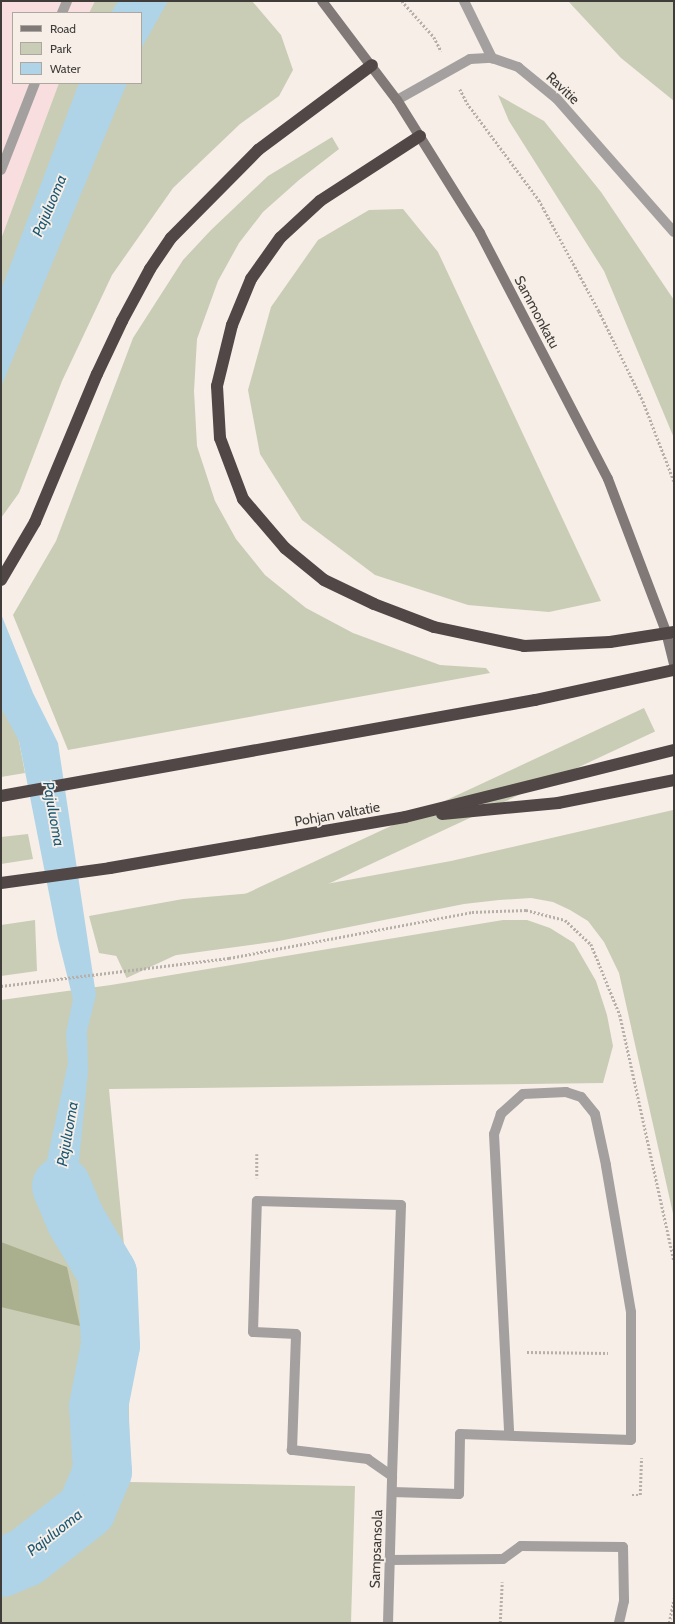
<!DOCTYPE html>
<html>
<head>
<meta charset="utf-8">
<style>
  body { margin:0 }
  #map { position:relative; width:675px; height:1624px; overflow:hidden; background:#f6eee7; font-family:Cabin,sans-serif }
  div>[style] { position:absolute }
  .commercial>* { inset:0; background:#f9dedf }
  .green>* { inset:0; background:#c9cdb5; transform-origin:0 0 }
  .forest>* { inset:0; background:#aab08e }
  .water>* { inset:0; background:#afd3e7 }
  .river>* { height:59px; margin:-29.5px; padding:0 29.5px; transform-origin:29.5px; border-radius:29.5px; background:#afd3e7 }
  .path>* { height:2.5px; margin-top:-1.25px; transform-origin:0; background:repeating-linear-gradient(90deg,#b6afaa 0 2px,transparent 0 4px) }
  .lane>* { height:10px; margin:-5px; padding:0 5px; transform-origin:5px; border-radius:5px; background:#a4a09f }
  .street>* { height:10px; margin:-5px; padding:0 5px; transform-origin:5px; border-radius:5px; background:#a4a09f }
  .secondary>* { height:10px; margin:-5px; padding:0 5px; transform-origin:5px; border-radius:5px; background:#807978 }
  .highway>* { height:12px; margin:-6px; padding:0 6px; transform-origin:6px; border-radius:6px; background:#514746 }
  span { translate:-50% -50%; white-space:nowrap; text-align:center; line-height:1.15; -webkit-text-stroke:3.5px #f6eee7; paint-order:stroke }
  .street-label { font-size:14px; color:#3f3c39 }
  .water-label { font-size:15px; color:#195975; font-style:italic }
  .frame { position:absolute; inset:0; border:2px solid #3f3c39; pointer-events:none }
  .legend { position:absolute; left:12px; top:12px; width:130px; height:72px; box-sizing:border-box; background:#f6eee7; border:1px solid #ada7a1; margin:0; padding:5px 7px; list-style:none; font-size:12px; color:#3f3c39 }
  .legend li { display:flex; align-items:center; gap:8px; height:20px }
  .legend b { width:20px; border:1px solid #ada7a1 }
</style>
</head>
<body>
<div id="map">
  <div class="commercial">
    <i style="clip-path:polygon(1px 1px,95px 1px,89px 13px,13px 13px,13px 83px,59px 83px,1px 239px)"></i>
  </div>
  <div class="green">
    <i style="clip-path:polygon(95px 1px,252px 1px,281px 35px,293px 70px,279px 96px,240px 124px,173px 188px,112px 275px,62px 381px,19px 493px,1px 518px,1px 239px,59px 83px,141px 83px,141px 13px,89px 13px)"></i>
    <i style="clip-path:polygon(568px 1px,674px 1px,674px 101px,621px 58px)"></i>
    <i style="clip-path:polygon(498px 95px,544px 121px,601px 192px,674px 300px,674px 438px,604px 271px,509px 121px)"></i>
    <i style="clip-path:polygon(332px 137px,339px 149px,299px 180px,263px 212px,239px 243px,218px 281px,197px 339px,194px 391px,197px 446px,215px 501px,236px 539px,265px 575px,306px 608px,353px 633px,440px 665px,486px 668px,490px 673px,68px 750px,13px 615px,56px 541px,133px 338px,183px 260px,211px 230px,268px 176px)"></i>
    <i style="clip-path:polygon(403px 209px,438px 252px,601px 601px,549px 612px,468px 605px,375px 575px,302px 520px,260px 454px,248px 390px,271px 307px,318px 240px,369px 210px)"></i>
    <i style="clip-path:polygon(1px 690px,19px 741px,25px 773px,1px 777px)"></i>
    <i style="left:644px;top:708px;width:26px;height:583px;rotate:65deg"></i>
    <i style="clip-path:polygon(673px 810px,674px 1218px,619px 973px,604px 942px,588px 921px,570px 910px,553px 902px,531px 898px,499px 900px,464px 904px,279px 941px,140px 960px,99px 953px,89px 916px,183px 899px,299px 889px,451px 861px)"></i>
    <i style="clip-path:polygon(28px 834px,33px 859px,1px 864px,1px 837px)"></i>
    <i style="clip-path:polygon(35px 920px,37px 971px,1px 976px,1px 925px)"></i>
    <i style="clip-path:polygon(503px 920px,527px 920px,550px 928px,574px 943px,596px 981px,607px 1015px,613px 1046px,603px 1083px,109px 1089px,127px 1276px,130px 1482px,355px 1486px,351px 1623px,1px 1623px,1px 1000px,111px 985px)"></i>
  </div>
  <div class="forest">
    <i style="clip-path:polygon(1px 1242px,67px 1267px,80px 1326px,1px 1307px)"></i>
  </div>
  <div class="water">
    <i style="clip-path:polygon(118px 1px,168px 1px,141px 49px,141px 13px,111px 13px)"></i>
    <i style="clip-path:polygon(79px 83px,127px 83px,1px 387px,1px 290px)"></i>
    <i style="clip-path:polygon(1px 614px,33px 693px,58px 743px,96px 995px,87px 1031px,88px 1072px,78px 1171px,88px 1208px,107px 1241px,91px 1272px,52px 1212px,45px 1169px,68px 1063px,66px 1033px,73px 999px,58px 939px,19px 741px,1px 708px)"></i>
  </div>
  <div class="river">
    <i style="left:1px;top:1567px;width:26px;rotate:-23deg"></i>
    <i style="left:25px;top:1557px;width:78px;rotate:-38.2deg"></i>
    <i style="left:86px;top:1509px;width:41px;rotate:-67.2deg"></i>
    <i style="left:102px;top:1471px;width:65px;rotate:-93.5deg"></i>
    <i style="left:98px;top:1406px;width:62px;rotate:-78.9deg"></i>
    <i style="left:110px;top:1345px;width:72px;rotate:-92.4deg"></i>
    <i style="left:107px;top:1273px;width:63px;rotate:-120.7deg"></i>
    <i style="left:75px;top:1219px;width:36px;rotate:-113deg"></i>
  </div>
  <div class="path">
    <i style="left:402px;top:1px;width:48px;rotate:48.4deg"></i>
    <i style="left:434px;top:37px;width:16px;rotate:63deg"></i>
    <i style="left:460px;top:89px;width:16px;rotate:63deg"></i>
    <i style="left:467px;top:103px;width:121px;rotate:53.4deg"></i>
    <i style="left:539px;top:200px;width:126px;rotate:61.6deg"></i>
    <i style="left:599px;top:311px;width:100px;rotate:63.9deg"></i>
    <i style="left:643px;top:401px;width:86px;rotate:68.8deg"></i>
    <i style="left:1px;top:986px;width:230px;rotate:-7deg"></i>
    <i style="left:229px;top:958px;width:247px;rotate:-10.7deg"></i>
    <i style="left:472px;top:912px;width:54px;rotate:-2.1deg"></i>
    <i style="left:526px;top:910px;width:40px;rotate:14.4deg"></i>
    <i style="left:565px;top:920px;width:35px;rotate:43deg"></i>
    <i style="left:591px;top:944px;width:77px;rotate:67.8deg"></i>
    <i style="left:620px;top:1015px;width:251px;rotate:77.6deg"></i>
    <i style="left:257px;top:1154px;width:24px;rotate:90deg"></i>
    <i style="left:527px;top:1352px;width:81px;rotate:0.7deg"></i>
    <i style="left:632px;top:1495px;width:8px"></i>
    <i style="left:640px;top:1495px;width:37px;rotate:-88deg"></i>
    <i style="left:500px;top:1623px;width:41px;rotate:-87.2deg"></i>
    <i style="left:669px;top:1623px;width:25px;rotate:-79deg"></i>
  </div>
  <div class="lane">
    <i style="left:464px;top:1px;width:64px;rotate:63.8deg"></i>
    <i style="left:62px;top:13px;width:13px;rotate:-67deg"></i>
    <i style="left:1px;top:170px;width:93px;rotate:-68.7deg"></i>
    <i style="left:257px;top:1201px;width:144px;rotate:1.6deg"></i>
    <i style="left:401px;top:1205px;width:271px;rotate:91.9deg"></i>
    <i style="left:392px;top:1476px;width:29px;rotate:-145deg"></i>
    <i style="left:368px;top:1459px;width:77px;rotate:-173.2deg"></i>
    <i style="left:292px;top:1450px;width:116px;rotate:-88deg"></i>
    <i style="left:296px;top:1334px;width:43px;rotate:-177.3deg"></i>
    <i style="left:253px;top:1332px;width:131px;rotate:-88.3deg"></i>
    <i style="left:392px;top:1492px;width:67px;rotate:1.7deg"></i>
    <i style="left:459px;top:1494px;width:60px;rotate:-89deg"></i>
    <i style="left:460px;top:1434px;width:171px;rotate:2deg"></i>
    <i style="left:631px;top:1440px;width:128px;rotate:-90deg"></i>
    <i style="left:631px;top:1312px;width:149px;rotate:-99.7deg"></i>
    <i style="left:606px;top:1165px;width:52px;rotate:-102.2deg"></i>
    <i style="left:595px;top:1114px;width:22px;rotate:-129deg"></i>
    <i style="left:581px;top:1097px;width:16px;rotate:-162deg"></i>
    <i style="left:566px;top:1092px;width:43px;rotate:177.3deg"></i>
    <i style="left:523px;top:1094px;width:30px;rotate:138deg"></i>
    <i style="left:501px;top:1114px;width:21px;rotate:109deg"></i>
    <i style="left:494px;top:1134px;width:301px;rotate:87.1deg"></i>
    <i style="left:390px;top:1560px;width:113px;rotate:-0.5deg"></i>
    <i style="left:503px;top:1559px;width:22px;rotate:-36deg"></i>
    <i style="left:521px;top:1546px;width:102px;rotate:0.6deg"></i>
    <i style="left:623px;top:1547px;width:54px;rotate:88.9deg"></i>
    <i style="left:624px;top:1601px;width:23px;rotate:103deg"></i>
  </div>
  <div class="street">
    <i style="left:397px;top:100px;width:84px;rotate:-29.3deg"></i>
    <i style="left:470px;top:59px;width:22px;rotate:-3deg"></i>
    <i style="left:492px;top:58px;width:28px;rotate:19deg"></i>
    <i style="left:518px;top:67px;width:50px;rotate:39.4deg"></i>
    <i style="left:557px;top:99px;width:177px;rotate:48.7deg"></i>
    <i style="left:388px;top:1623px;width:147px;rotate:-88.4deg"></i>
  </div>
  <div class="secondary">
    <i style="left:322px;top:1px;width:124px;rotate:52.9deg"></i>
    <i style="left:397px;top:100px;width:157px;rotate:58deg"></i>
    <i style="left:480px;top:233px;width:277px;rotate:62.5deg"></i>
    <i style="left:608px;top:479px;width:164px;rotate:69.2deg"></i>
    <i style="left:666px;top:632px;width:34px;rotate:76deg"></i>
  </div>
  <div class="highway">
    <i style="left:420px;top:136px;width:119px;rotate:147deg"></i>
    <i style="left:320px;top:201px;width:54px;rotate:137.2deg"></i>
    <i style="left:280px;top:238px;width:50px;rotate:125.3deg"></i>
    <i style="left:251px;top:279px;width:50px;rotate:112.4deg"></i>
    <i style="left:232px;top:325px;width:63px;rotate:103.8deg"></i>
    <i style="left:217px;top:386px;width:52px;rotate:86.7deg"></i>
    <i style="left:220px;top:438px;width:65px;rotate:69.3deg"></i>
    <i style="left:243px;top:499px;width:65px;rotate:49.4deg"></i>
    <i style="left:285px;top:548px;width:50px;rotate:39.4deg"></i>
    <i style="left:324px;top:580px;width:55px;rotate:25.6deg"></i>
    <i style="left:374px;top:604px;width:64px;rotate:21deg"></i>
    <i style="left:434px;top:627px;width:92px;rotate:11.9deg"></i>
    <i style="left:524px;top:646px;width:86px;rotate:-2.7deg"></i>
    <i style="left:610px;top:642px;width:65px;rotate:-8.9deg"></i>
    <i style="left:1px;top:580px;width:67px;rotate:-59.6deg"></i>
    <i style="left:35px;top:522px;width:160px;rotate:-67.3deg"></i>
    <i style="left:97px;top:374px;width:59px;rotate:-64.7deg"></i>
    <i style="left:122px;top:321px;width:59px;rotate:-61.7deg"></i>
    <i style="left:150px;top:269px;width:37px;rotate:-56deg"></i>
    <i style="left:171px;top:238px;width:124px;rotate:-45.3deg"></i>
    <i style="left:258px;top:150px;width:142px;rotate:-36.7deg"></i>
    <i style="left:1px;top:796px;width:543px;rotate:-10.19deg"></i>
    <i style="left:535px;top:700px;width:142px;rotate:-12.2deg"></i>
    <i style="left:442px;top:814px;width:117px;rotate:-5.4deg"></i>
    <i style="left:558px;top:803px;width:118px;rotate:-11.2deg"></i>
    <i style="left:1px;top:883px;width:110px;rotate:-7.8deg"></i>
    <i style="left:110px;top:868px;width:299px;rotate:-9.8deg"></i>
    <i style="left:405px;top:817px;width:277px;rotate:-14deg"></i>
  </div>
  <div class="street-label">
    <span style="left:563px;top:88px;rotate:43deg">Ravitie</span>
    <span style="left:537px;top:312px;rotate:62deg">Sammonkatu</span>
    <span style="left:337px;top:814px;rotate:-10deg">Pohjan valtatie</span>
    <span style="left:376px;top:1549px;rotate:-88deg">Sampsansola</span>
  </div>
  <div class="water-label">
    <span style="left:50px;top:206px;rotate:-67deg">Pajuluoma</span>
    <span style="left:53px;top:814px;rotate:80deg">Pajuluoma</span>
    <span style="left:68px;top:1134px;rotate:-80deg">Pajuluoma</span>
    <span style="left:55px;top:1533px;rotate:-38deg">Pajuluoma</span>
  </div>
  <div class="frame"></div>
  <ul class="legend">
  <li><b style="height:5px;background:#807978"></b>Road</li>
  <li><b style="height:11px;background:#c9cdb5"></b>Park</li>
  <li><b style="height:11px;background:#afd3e7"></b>Water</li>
  </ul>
</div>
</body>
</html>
